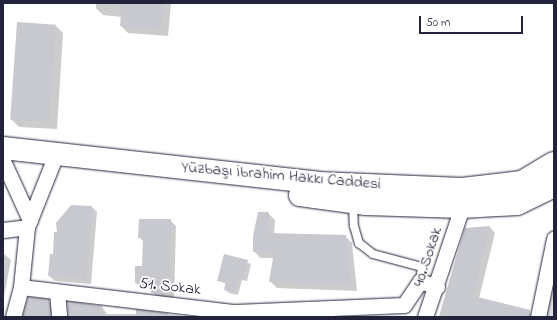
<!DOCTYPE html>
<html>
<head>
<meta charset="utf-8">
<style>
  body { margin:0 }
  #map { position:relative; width:557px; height:320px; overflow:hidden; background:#fff; font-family:"Indie Flower",sans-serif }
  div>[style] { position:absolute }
  .green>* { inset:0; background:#dfdfe2 }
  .shadow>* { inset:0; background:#0003 }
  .building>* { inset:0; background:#c8c8cf; transform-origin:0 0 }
  .roads { filter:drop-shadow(0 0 1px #22223b) drop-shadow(0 0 1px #22223b) }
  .service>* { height:8px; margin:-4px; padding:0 4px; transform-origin:4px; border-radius:4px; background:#fff }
  .minor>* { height:15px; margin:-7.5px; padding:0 7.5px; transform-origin:7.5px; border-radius:7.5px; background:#fff }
  .secondary>* { height:22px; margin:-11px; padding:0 11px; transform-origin:11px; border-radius:11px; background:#fff }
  span { translate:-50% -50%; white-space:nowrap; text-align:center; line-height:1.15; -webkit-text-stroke:3.5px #fff; paint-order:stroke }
  .street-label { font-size:16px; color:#22223b }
  .frame { position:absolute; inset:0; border:4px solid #22223b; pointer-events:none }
  .scale { position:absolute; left:419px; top:16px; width:104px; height:18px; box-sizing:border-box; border:2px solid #22223b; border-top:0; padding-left:5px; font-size:12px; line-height:14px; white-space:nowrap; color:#22223b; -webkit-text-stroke:3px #fff; paint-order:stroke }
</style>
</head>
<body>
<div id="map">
  <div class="green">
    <i style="clip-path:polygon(554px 272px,554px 317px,544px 317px)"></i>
  </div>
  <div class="shadow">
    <i style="clip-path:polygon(96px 3px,171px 3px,168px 36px,128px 33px,121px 26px,122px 17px,103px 15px,96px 8px)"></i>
    <i style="clip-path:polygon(56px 26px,63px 33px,57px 129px,19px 127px,12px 120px)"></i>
    <i style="clip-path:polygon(92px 207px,97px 212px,91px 284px,55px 281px,49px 276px,58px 233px)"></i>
    <i style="clip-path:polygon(268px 213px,275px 220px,274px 234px,345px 236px,352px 243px,357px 291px,277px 288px,270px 281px,274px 258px,260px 258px,254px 251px)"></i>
    <i style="clip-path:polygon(170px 220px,176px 226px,174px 300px,157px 298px,152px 289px,142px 288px,136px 283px,143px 267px,144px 242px,139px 237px)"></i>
    <i style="clip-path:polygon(490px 227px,495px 233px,479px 298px,528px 310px,533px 317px,439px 317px,465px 229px)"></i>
    <i style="clip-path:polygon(3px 253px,11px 260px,3px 302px)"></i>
    <i style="clip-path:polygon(225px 255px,251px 264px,247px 281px,242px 280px,238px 295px,229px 293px,225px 290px,227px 284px,218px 281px)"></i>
    <i style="clip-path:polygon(48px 300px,53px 305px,54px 317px,23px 317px)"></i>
    <i style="clip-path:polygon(68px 303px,102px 307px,107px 314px,137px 314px,137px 311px,192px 317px,68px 317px)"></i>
  </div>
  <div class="building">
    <i style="clip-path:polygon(122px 3px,164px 3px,161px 30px,120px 26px)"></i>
    <i style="left:17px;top:22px;width:39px;height:98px;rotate:4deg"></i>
    <i style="clip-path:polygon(71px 205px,92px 206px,86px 279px,48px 276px,50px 254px,53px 254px,54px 232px,57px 232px,56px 223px)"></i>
    <i style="clip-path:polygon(258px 212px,269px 212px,267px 233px,346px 235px,350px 284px,269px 282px,274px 252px,253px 252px,253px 236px)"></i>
    <i style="clip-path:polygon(139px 219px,171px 219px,169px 295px,151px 293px,151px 284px,135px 283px,135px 266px,142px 266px,143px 238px,138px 238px)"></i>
    <i style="clip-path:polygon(490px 226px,473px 296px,530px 310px,529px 317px,451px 317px,440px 313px,465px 228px)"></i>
    <i style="clip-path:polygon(224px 254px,248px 260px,243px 278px,239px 277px,235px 292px,224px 290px,226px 281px,217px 281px)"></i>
    <i style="clip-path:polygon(28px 297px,49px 299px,50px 317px,22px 317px)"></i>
    <i style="clip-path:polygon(67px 301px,102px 306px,103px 317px,68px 314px)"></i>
    <i style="clip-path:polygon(136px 309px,168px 313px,168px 317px,136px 317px)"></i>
  </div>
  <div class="roads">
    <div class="service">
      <i style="left:353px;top:203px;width:23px;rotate:88deg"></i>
      <i style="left:354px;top:226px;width:18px;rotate:74deg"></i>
      <i style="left:359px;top:243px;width:18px;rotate:38deg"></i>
      <i style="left:373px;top:254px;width:51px;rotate:14.9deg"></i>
      <i style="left:422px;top:267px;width:14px;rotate:98deg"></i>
    </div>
    <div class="minor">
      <i style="left:3px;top:161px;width:65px;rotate:65.4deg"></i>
      <i style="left:3px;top:230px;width:24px;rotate:-7deg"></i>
      <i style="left:21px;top:287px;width:215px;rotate:6.7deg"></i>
      <i style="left:235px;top:312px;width:169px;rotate:-2.4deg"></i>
      <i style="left:404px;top:305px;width:29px;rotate:-56deg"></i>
      <i style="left:420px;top:281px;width:18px;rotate:19deg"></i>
      <i style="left:57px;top:292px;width:25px;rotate:85deg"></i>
      <i style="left:13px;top:317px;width:31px;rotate:-75deg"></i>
      <i style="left:21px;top:287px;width:60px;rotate:-84.3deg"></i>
      <i style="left:27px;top:227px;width:70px;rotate:-68.2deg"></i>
      <i style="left:425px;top:317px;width:116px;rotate:-71.4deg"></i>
      <i style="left:538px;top:317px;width:80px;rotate:-78.4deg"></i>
    </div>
    <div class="secondary">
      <i style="left:3px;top:148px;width:317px;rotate:6.3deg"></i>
      <i style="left:318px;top:183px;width:144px;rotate:2.4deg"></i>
      <i style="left:462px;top:189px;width:60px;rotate:-6.7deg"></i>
      <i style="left:522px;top:182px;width:37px;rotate:-31deg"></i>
      <i style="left:300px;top:195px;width:67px;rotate:7.8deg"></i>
      <i style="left:366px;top:204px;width:96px;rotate:1.8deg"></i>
      <i style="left:462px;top:207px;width:55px;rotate:-3.1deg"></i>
      <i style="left:517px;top:204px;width:41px;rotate:-25.9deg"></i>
    </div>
  </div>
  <div class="street-label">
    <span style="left:281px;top:176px;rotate:5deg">Yüzbaşı İbrahim Hakkı Caddesi</span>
    <span style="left:428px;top:257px;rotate:-72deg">40. Sokak</span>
    <span style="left:170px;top:287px;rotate:6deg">51. Sokak</span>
  </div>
  <div class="frame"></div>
  <div class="scale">50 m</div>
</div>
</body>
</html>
